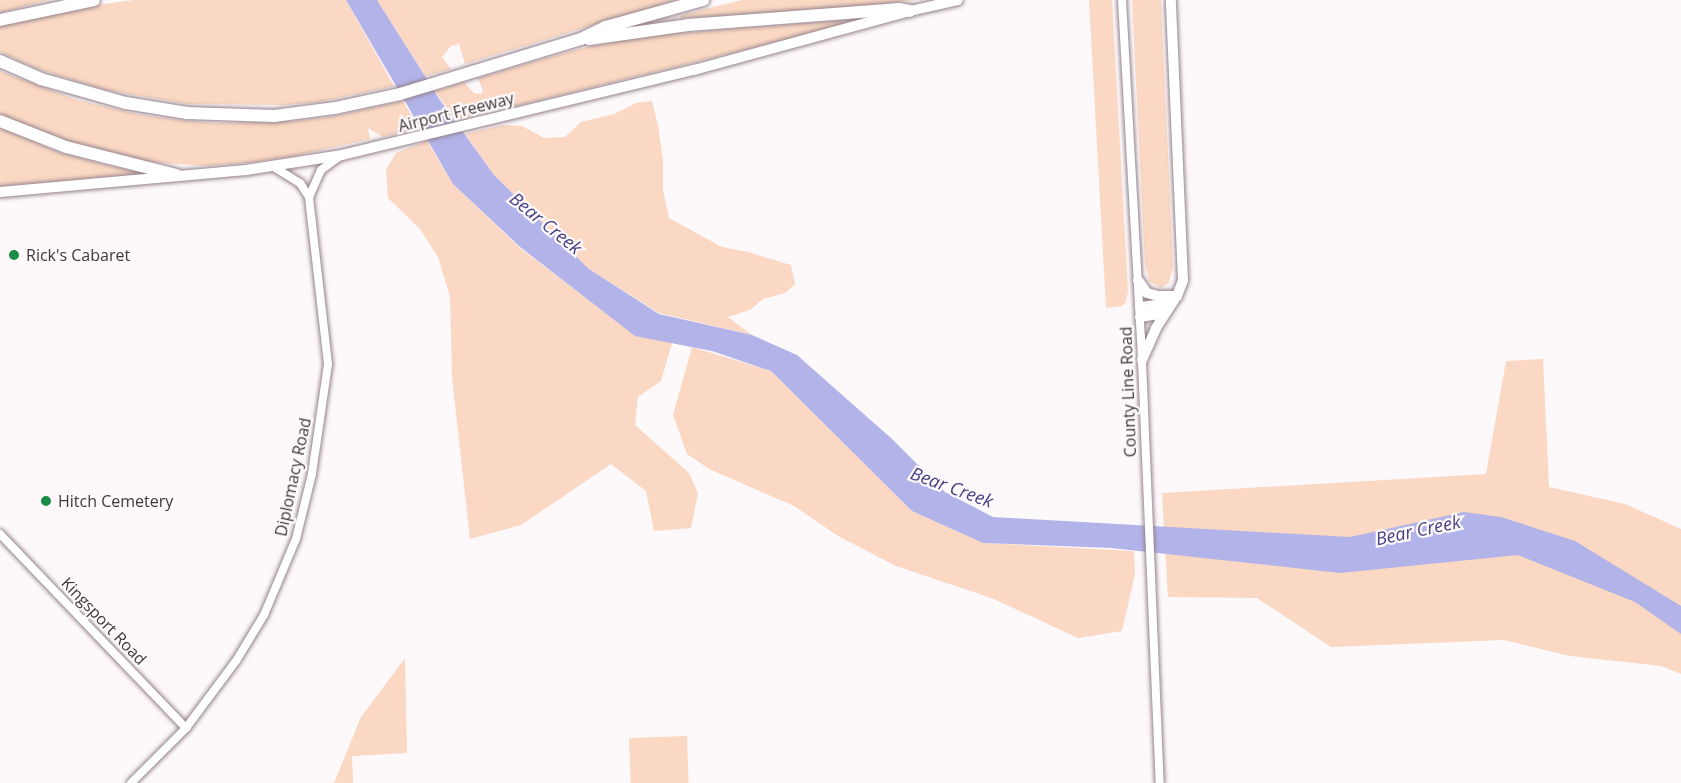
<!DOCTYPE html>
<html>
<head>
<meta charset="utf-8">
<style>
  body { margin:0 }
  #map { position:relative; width:1681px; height:783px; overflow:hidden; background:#fdf9fb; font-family:"Open Sans",sans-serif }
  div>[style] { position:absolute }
  .green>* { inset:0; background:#fad8c3; transform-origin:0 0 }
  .water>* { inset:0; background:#b2b3e9 }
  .roads { filter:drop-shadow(0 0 2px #95828b) drop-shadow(0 0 2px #95828b) }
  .minor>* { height:8px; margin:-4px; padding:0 4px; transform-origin:4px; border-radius:4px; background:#fff }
  .major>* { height:10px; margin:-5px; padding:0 5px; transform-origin:5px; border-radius:5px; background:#fff }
  .highway>* { height:12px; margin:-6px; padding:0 6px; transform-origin:6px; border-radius:6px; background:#fff }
  .dots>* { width:16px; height:16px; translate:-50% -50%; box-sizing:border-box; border:3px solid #fdf9fb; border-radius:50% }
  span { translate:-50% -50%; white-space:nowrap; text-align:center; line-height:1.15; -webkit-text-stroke:4.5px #fdf9fb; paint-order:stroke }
  .street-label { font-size:16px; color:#40383c }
  .poi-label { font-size:16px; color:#40383c }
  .left { translate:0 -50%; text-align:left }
  .water-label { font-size:18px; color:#484284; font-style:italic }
</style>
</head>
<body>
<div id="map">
  <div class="green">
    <i style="clip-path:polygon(0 0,48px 0,0 13px)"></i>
    <i style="clip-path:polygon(134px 0,346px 0,394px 86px,320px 102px,284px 105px,188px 104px,105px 90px,38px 69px,0 52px,0 26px,89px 6px)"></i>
    <i style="clip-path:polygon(377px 0,676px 0,465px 64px,459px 44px,451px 46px,442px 57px,451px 69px,425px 76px)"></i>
    <i style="clip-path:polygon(742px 0,917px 0,828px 10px,680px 18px,681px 15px)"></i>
    <i style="clip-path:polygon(1089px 0,1112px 0,1128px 291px,1126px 302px,1122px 306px,1106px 308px)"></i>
    <i style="clip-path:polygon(1132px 0,1161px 0,1173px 266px,1169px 283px,1161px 288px,1149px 281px,1145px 263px)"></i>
    <i style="clip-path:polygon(842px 20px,845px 24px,839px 27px,512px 107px,505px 107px,501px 96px,496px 96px,491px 102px,490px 111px,455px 120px,435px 91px,464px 82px,474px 93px,481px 94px,483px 91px,478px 78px,578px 49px,642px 36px)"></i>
    <i style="clip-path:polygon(0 71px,77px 100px,136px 114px,179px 120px,214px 123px,295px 121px,335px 116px,403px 101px,419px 128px,383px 137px,368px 128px,370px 139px,290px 157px,246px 163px,205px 166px,139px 161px,84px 149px,0 116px)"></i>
    <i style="clip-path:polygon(652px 101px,658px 125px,663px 160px,663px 190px,669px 218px,722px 247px,748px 252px,791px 265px,795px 284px,785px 293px,763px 299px,750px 310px,728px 317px,752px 335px,659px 313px,589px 269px,494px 175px,465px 134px,503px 125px,522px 126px,544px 138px,565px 137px,581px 122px,614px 114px,636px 103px)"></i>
    <i style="clip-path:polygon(0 128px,61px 153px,110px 166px,136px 170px,139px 174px,0 187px)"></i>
    <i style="clip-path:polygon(427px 141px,453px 184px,520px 248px,632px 333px,672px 343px,661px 381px,638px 397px,635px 425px,689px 473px,698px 493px,691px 528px,654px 531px,646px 491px,611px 464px,521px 525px,470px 539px,452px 377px,450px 297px,438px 257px,420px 229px,388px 198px,386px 170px,396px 153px)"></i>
    <i style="clip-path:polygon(692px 347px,771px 371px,912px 511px,983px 543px,1134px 551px,1135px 574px,1122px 631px,1078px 638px,994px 599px,896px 566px,838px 536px,794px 506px,709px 469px,687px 454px,673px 415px)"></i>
    <i style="clip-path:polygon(1543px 359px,1549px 487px,1625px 504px,1681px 529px,1681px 674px,1661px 666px,1570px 656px,1504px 640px,1331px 647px,1257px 598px,1168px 597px,1162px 493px,1486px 474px,1506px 361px)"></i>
    <i style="clip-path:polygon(405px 658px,407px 753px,352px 756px,353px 783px,334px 783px,361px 717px)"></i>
    <i style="left:687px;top:736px;width:47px;height:58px;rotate:88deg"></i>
  </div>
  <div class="water">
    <i style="clip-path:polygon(346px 0,377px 0,440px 100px,494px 175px,589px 269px,659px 314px,752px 335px,797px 355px,892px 439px,945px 492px,993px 517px,1350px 537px,1464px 512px,1501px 517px,1575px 541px,1681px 606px,1681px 634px,1635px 602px,1518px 555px,1340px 573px,1111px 548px,983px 543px,912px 511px,771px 371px,712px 351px,635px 336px,520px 247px,453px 184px)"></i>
  </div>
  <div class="roads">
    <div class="minor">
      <i style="left:1122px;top:0;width:338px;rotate:86.8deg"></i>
      <i style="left:1141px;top:337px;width:446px;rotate:87.6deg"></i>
      <i style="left:274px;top:167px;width:31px;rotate:32deg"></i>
      <i style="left:300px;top:183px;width:17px;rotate:57deg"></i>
      <i style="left:0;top:534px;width:269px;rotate:46.2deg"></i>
      <i style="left:131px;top:783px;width:78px;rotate:-45deg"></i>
      <i style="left:186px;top:728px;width:84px;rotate:-53.3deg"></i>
      <i style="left:236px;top:661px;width:54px;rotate:-58.7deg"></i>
      <i style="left:264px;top:615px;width:82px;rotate:-67.2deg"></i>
      <i style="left:296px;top:539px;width:67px;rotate:-76.2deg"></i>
      <i style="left:312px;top:474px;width:111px;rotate:-81.7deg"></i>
      <i style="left:328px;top:364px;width:168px;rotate:-96.5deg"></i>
      <i style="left:309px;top:197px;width:30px;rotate:-66deg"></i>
      <i style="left:321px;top:170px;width:22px;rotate:-36deg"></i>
    </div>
    <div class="major">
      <i style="left:0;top:192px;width:247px;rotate:-5.1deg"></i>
      <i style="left:246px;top:170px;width:97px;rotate:-8.9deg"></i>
      <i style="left:342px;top:155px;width:362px;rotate:-13.6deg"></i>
      <i style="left:694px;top:70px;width:224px;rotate:-15.3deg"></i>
      <i style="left:910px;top:11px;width:49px;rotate:-12.9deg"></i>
      <i style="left:1138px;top:280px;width:16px;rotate:55deg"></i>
      <i style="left:1147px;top:293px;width:11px;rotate:15deg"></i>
      <i style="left:1158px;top:296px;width:19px"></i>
      <i style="left:1140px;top:307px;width:23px;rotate:-7deg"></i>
      <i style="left:1163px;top:304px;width:10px;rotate:-24deg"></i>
      <i style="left:1140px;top:317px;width:25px;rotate:-9deg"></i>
      <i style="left:1165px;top:313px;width:6px;rotate:-59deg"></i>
      <i style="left:1142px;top:360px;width:35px;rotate:-66deg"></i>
      <i style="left:1156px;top:328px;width:38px;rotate:-57deg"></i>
      <i style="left:1177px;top:296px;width:17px;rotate:-69deg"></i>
      <i style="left:1183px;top:280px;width:280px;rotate:-92.5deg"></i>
    </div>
    <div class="highway">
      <i style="left:0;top:20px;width:96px;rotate:-12deg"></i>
      <i style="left:589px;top:39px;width:100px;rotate:-8deg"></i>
      <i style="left:688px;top:25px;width:212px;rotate:-4.3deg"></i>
      <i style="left:899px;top:9px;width:11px;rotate:10deg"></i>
      <i style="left:0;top:61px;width:45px;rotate:23.7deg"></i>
      <i style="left:41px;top:79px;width:88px;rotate:15.8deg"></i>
      <i style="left:126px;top:103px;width:62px;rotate:9.3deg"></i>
      <i style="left:187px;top:113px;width:87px;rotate:2deg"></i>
      <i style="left:274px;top:116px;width:62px;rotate:-7.5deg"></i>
      <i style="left:335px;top:108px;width:66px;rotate:-12.2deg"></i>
      <i style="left:400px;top:94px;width:189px;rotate:-16.9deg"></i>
      <i style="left:581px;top:39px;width:28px;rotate:-26deg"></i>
      <i style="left:606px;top:27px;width:101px;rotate:-15.6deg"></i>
      <i style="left:0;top:121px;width:71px;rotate:21.5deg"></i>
      <i style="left:66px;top:147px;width:114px;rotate:14.2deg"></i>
    </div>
  </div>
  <div class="dots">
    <i style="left:14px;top:255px;background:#1a8c46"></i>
    <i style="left:46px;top:501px;background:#1a8c46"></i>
  </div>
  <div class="street-label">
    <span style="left:456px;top:112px;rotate:-14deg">Airport Freeway</span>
    <span style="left:1128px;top:392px;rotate:-92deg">County Line Road</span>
    <span style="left:293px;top:477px;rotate:-78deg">Diplomacy Road</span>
    <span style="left:104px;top:621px;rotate:46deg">Kingsport Road</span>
  </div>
  <div class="poi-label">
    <span class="left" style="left:26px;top:255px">Rick's Cabaret</span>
    <span class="left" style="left:58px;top:501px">Hitch Cemetery</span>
  </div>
  <div class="water-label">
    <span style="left:546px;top:223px;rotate:39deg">Bear Creek</span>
    <span style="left:952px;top:487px;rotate:20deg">Bear Creek</span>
    <span style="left:1418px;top:530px;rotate:-12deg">Bear Creek</span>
  </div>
</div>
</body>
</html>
